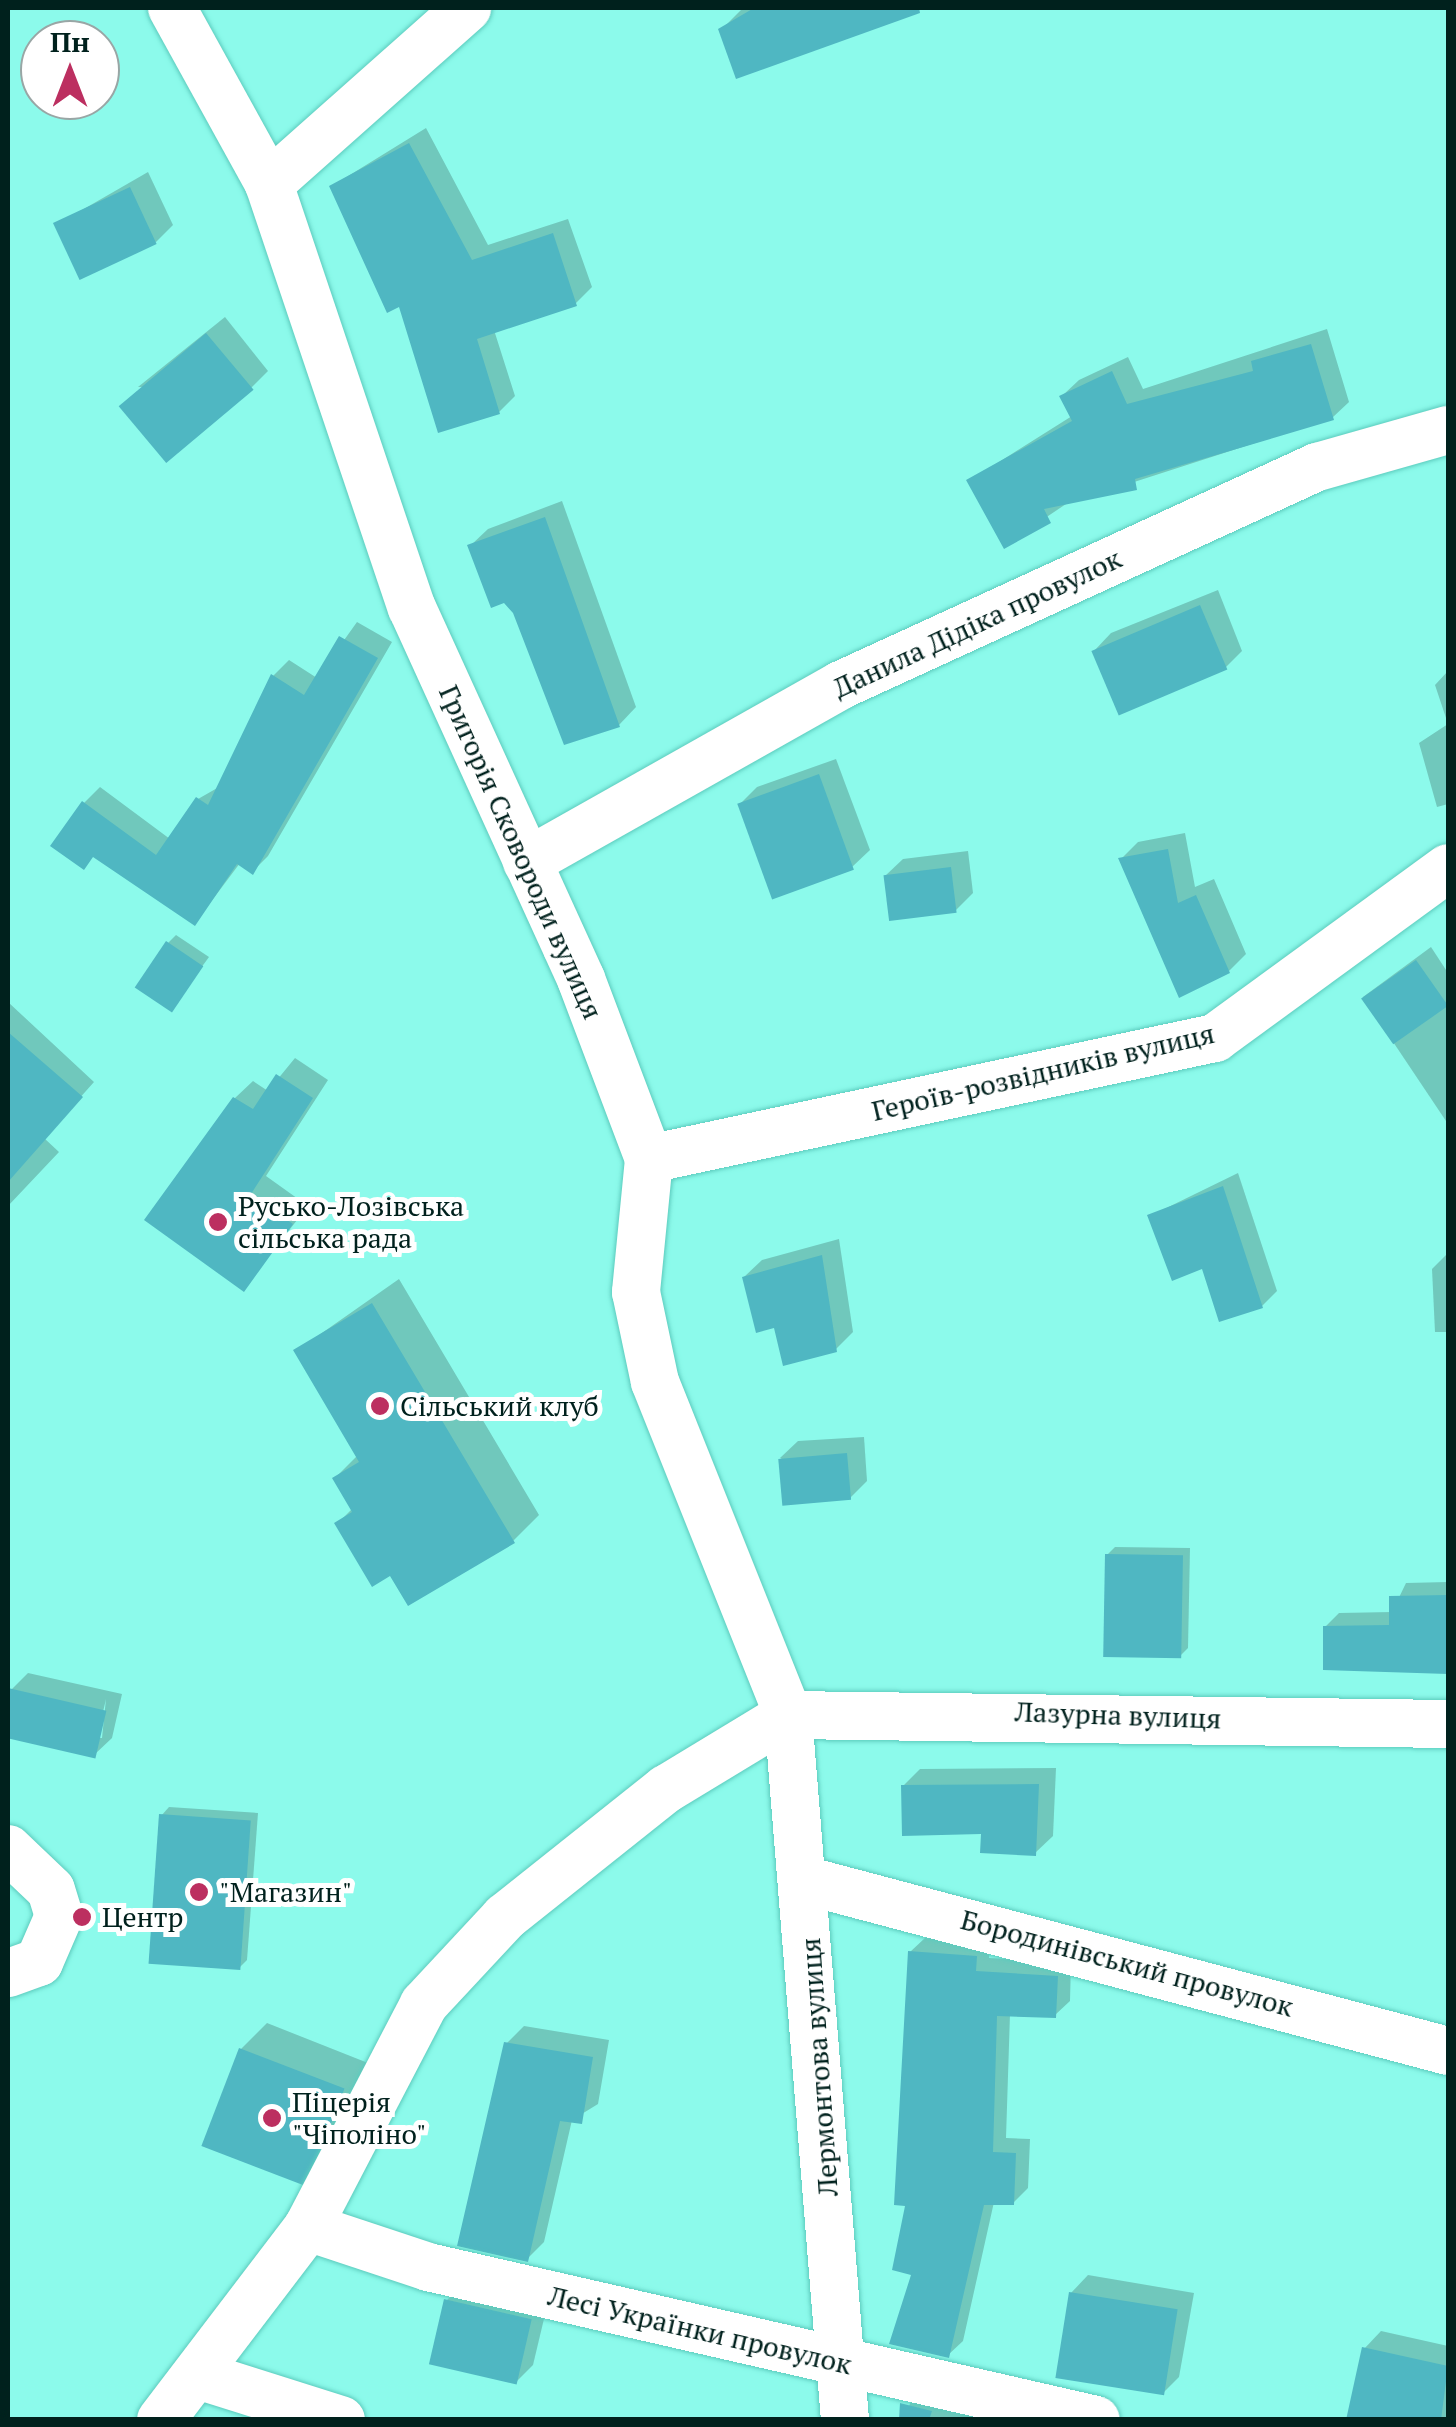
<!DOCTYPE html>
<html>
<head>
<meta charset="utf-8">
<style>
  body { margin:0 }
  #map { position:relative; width:1456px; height:2427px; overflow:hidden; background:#8cfaeb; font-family:"PT Serif",serif }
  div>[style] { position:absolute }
  .shadow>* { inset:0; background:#0003 }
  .building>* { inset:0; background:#4fb7c2; transform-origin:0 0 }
  .roads { filter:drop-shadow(0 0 2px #5ccbbd) drop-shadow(0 0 2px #5ccbbd) }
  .street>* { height:48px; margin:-24px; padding:0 24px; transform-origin:24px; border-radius:24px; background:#fff }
  .dots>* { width:28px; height:28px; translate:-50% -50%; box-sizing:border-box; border:5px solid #fff; border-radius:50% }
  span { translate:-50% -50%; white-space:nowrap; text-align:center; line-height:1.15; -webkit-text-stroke:10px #fff; paint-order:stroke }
  .street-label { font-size:28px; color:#00211d }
  .poi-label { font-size:28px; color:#00211d }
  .left { translate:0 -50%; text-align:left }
  .frame { position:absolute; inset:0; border:10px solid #00211d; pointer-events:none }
  .north { position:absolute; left:20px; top:20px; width:100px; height:100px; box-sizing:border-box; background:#fff; border:2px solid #99a6a5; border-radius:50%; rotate:0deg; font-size:28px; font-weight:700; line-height:40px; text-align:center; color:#00211d }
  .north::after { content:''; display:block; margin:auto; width:35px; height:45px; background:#bc2f60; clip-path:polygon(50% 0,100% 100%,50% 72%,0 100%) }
</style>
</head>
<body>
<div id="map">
  <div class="shadow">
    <i style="clip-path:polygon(743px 8px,870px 8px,721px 30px)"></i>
    <i style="clip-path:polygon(426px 128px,488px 245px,568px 219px,592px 287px,576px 303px,494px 330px,515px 396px,499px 412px,332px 186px)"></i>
    <i style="clip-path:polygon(148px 172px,173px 225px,156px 242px,56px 225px)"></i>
    <i style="clip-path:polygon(225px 317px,268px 371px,251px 388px,138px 387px)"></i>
    <i style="clip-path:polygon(1327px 329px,1349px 402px,1332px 418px,1066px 504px,1005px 545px,969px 481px,1072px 416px,1062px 396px,1079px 380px,1128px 357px,1143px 389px)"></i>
    <i style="clip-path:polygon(562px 501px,636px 707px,619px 725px,515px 612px,470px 546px,488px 529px)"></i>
    <i style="clip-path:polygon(1218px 590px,1242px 651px,1225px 668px,1094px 651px,1111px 633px)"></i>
    <i style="clip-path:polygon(357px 622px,392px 642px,268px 856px,253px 871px,240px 863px,195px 923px,84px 803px,100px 787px,170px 839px,198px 799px,219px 787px,273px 676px,289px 660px,317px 678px)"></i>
    <i style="clip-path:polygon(1448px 671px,1448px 804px,1437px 807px,1419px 743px,1448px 724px,1435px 685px)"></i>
    <i style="clip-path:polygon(836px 759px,870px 850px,852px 867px,740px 804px,757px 787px)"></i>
    <i style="clip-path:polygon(1185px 833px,1195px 887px,1214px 879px,1246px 954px,1229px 971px,1121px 859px,1138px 842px)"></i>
    <i style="clip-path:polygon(968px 851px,973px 893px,956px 910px,885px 876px,903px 859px)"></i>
    <i style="clip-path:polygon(176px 935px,209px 957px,171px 1009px,168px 943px)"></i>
    <i style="clip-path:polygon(1431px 947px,1448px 973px,1448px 1124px,1363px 997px)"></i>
    <i style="clip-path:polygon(8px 1002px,94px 1082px,44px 1138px,59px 1152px,8px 1206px,8px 1147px,29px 1124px,8px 1105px)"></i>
    <i style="clip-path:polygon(295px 1058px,328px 1080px,266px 1176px,308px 1206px,244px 1288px,148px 1219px,235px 1098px,253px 1081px,268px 1091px)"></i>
    <i style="clip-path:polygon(1238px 1173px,1277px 1291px,1262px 1306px,1150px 1216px)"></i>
    <i style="clip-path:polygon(839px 1239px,853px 1332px,836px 1349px,775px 1325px,744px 1277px,762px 1260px)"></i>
    <i style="clip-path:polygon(1448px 1253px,1448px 1332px,1435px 1332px,1432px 1269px)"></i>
    <i style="clip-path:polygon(399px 1279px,539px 1515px,513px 1541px,391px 1573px,337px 1524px,353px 1508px,335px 1478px,358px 1455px,302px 1347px)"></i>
    <i style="clip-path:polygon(864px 1437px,867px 1481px,850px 1498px,780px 1458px,798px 1441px)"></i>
    <i style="clip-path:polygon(1115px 1547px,1190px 1548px,1188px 1648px,1180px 1656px,1107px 1555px)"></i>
    <i style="clip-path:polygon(1448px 1582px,1448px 1669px,1326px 1668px,1325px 1627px,1339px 1613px,1392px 1612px,1406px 1583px)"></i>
    <i style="clip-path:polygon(evenodd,28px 1673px,122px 1694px,112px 1738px,94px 1755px,8px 1735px,11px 1690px,28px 1673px,106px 1699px,102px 1738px,97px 1738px,106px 1699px)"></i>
    <i style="clip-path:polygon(1056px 1768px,1053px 1836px,1035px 1853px,903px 1786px,920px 1769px)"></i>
    <i style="clip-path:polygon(169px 1807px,258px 1813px,247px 1960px,239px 1968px,161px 1816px)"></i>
    <i style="clip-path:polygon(925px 1938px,990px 1942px,989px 1958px,1071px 1962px,1070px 2001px,1055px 2015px,1010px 2014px,1006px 2138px,1030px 2139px,1028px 2188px,1013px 2203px,994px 2202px,963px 2341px,948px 2355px,914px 2273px,908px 2204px,910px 1952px)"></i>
    <i style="clip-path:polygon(267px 2023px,368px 2063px,324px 2156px,298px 2182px,241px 2049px)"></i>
    <i style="clip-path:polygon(524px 2026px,609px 2040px,598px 2104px,572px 2120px,544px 2242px,527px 2259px,506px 2044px)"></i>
    <i style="clip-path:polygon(1088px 2275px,1194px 2293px,1179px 2377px,1162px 2394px,1071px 2293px)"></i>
    <i style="clip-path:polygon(464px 2283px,548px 2302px,533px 2365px,516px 2382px,447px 2300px)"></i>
    <i style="clip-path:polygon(1381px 2331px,1448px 2346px,1448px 2420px,1365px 2420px,1364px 2349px)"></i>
    <i style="clip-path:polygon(916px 2390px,974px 2403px,973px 2420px,903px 2420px)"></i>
  </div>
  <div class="building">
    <i style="clip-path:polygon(754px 8px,919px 8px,920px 13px,736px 79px,718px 29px)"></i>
    <i style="clip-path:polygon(409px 143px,472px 260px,553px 233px,577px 306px,477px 339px,500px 414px,438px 433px,399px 307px,387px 313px,329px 186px)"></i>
    <i style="left:130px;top:187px;width:63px;height:85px;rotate:65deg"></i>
    <i style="left:206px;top:333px;width:74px;height:114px;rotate:50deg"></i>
    <i style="clip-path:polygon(1311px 344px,1334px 420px,1135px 479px,1137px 490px,1044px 509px,1051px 523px,1004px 549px,966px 480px,1072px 421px,1059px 396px,1112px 371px,1127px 404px,1253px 371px,1251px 361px)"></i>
    <i style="clip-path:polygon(545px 517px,620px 727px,564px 745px,513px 613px,504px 603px,491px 608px,467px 545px)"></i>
    <i style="left:1200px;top:605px;width:70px;height:118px;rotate:67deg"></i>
    <i style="clip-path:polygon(339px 636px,378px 658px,253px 875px,237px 864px,195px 926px,93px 857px,84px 870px,50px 846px,82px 801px,156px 855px,196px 797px,208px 805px,271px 674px,304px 695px)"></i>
    <i style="left:819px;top:774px;width:102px;height:87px;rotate:70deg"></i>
    <i style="clip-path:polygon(1168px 849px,1178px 903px,1196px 895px,1230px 973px,1179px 998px,1118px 858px)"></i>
    <i style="left:951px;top:867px;width:46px;height:68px;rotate:83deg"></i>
    <i style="left:166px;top:941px;width:45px;height:56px;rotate:34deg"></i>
    <i style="left:1416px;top:960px;width:56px;height:67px;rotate:55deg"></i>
    <i style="clip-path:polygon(8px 1032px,83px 1097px,8px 1182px)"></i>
    <i style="clip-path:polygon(276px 1074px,313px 1098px,251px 1194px,293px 1224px,244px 1292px,144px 1220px,233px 1097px,253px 1109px)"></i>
    <i style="clip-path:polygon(1223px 1186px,1263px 1308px,1219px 1322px,1202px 1269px,1172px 1281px,1147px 1215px)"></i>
    <i style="clip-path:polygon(822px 1255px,837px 1352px,783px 1366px,774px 1328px,756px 1333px,742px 1277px)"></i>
    <i style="clip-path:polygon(372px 1303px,515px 1543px,408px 1606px,390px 1576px,372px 1587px,334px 1523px,352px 1512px,332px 1478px,359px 1462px,293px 1350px)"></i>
    <i style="left:847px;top:1453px;width:47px;height:69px;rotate:85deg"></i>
    <i style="left:1105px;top:1554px;width:78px;height:103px;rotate:1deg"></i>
    <i style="clip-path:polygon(1448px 1595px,1448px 1674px,1323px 1670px,1323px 1626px,1389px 1625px,1389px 1596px)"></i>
    <i style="left:8px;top:1688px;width:101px;height:49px;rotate:13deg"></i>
    <i style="clip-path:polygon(1039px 1784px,1036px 1856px,980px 1853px,981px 1834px,902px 1836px,901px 1785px)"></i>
    <i style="left:159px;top:1814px;width:92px;height:150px;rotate:4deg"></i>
    <i style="clip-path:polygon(908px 1951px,977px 1956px,976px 1971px,1058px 1976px,1056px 2018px,997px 2016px,993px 2152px,1016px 2153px,1014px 2205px,984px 2205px,949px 2358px,889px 2344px,911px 2275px,892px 2270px,905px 2206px,894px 2205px)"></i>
    <i style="clip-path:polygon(504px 2042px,593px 2057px,582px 2124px,560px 2121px,528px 2262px,457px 2246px)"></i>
    <i style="left:239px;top:2048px;width:113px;height:105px;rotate:21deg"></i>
    <i style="left:1069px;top:2292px;width:110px;height:87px;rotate:9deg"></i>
    <i style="left:444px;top:2299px;width:90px;height:67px;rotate:13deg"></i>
    <i style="clip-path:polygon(1362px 2347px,1448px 2366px,1441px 2420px,1346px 2420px)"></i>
    <i style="clip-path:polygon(900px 2403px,932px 2411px,929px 2420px,899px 2420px)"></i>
  </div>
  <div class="roads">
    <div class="street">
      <i style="left:172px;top:8px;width:201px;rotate:61.1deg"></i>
      <i style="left:269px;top:184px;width:447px;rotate:71.4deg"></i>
      <i style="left:412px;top:608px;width:408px;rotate:65.5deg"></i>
      <i style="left:581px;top:979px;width:192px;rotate:69.3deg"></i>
      <i style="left:649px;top:1159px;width:134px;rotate:95.6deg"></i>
      <i style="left:636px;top:1292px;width:92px;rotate:78.1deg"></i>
      <i style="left:655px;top:1382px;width:359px;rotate:68.2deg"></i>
      <i style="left:788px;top:1715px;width:707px;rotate:85.38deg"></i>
      <i style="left:269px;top:184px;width:265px;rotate:-41.6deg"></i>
      <i style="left:527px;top:862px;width:360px;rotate:-29.4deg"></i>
      <i style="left:841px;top:685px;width:524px;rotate:-24.61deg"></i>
      <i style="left:1317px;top:467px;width:136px;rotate:-15.8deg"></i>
      <i style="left:649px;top:1159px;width:579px;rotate:-12.07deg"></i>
      <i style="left:1215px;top:1038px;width:288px;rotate:-36.1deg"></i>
      <i style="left:8px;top:1849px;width:59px;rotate:43.6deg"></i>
      <i style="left:51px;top:1890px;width:27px;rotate:73deg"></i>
      <i style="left:59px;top:1916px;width:50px;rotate:113.5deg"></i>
      <i style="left:39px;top:1962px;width:33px;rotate:160deg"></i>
      <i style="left:804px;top:1880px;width:666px;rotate:14.87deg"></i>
      <i style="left:308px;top:2227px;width:126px;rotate:18.4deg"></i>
      <i style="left:428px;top:2267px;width:685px;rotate:12.9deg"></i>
      <i style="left:198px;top:2375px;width:150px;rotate:17.5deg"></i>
      <i style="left:161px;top:2420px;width:243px;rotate:-52.7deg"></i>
      <i style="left:308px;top:2227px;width:251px;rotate:-62.5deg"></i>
      <i style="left:424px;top:2004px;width:119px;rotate:-47deg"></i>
      <i style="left:505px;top:1917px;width:206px;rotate:-38.5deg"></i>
      <i style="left:666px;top:1789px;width:143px;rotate:-31.2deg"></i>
      <i style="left:788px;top:1715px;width:660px;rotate:0.78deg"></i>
    </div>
  </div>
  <div class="dots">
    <i style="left:218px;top:1222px;background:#bc2f60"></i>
    <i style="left:380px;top:1406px;background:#bc2f60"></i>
    <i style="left:199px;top:1892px;background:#bc2f60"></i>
    <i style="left:82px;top:1917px;background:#bc2f60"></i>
    <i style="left:272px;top:2118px;background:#bc2f60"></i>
  </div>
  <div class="street-label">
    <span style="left:977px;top:623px;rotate:-25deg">Данила Дідіка провулок</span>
    <span style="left:521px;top:852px;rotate:66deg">Григорія Сковороди вулиця</span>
    <span style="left:1043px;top:1072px;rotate:-13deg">Героїв-розвідників вулиця</span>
    <span style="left:1118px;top:1715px;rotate:2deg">Лазурна вулиця</span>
    <span style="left:1127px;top:1963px;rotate:15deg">Бородинівський провулок</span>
    <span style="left:819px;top:2067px;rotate:-94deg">Лермонтова вулиця</span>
    <span style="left:700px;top:2330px;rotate:13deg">Лесі Українки провулок</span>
  </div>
  <div class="poi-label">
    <span class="left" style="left:238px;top:1222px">Русько-Лозівська<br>сільська рада</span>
    <span class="left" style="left:400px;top:1406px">Сільський клуб</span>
    <span class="left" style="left:219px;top:1892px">"Магазин"</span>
    <span class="left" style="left:102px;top:1917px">Центр</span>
    <span class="left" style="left:292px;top:2118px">Піцерія<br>"Чіполіно"</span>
  </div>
  <div class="frame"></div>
  <div class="north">Пн</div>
</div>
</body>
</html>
